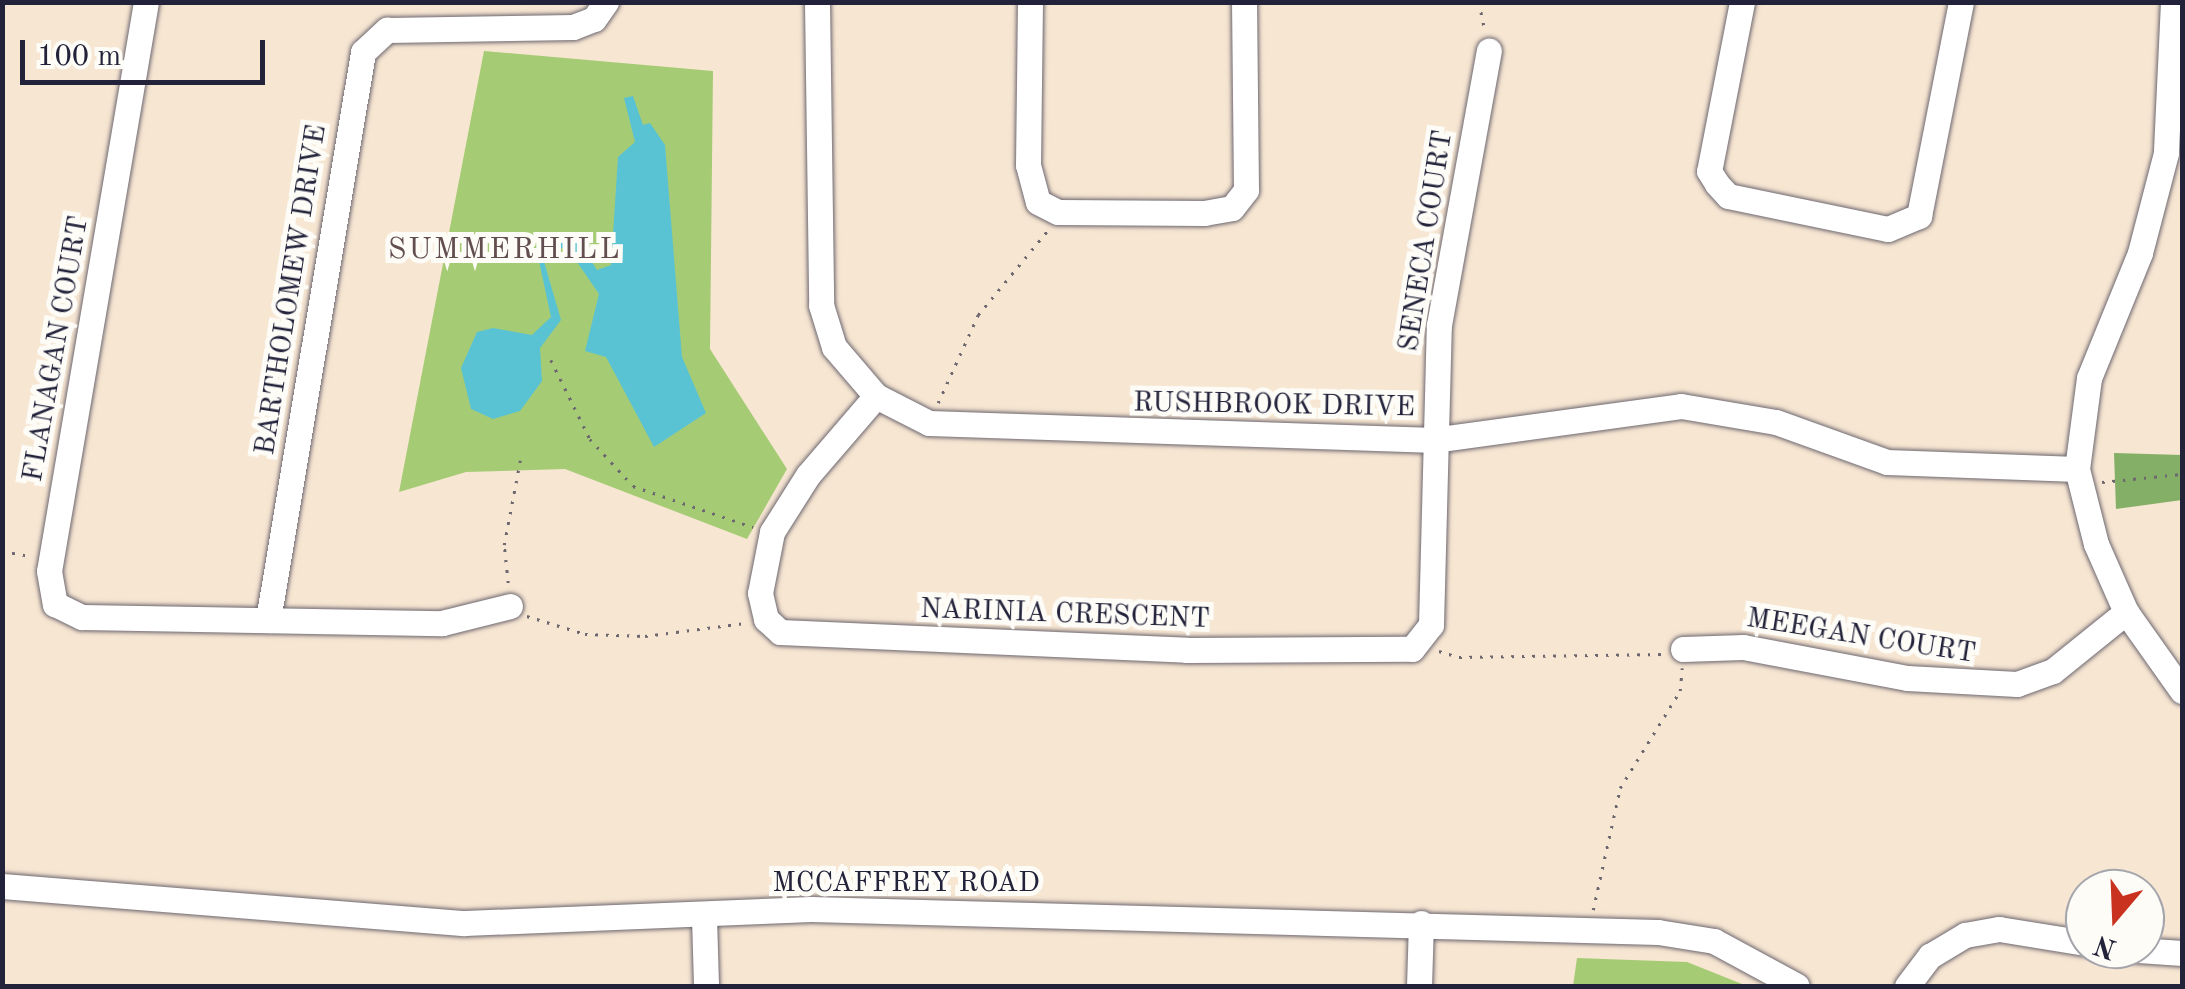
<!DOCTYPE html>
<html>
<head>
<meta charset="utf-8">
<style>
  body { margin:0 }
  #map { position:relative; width:2185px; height:989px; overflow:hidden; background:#f7e6d2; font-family:"Old Standard TT",serif }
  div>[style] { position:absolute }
  .green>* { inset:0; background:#a6cb75 }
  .forest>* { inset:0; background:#84af66 }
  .water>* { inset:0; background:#59c3d4 }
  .path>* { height:2.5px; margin-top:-1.25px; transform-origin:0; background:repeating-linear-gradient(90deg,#6d6770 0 2.5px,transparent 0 10.5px) }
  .roads { filter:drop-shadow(0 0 2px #6d6770) drop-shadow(0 0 2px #6d6770) }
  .minor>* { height:25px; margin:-12.5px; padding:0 12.5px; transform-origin:12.5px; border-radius:12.5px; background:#fff }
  span { translate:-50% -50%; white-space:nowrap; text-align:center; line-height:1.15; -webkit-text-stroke:10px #fdfcf7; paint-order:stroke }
  .street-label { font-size:28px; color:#22223b }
  .neighbourhood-label { font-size:30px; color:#624e4e; letter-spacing:2.5px }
  .frame { position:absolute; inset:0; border:5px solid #22223b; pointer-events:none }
  .north { position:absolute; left:2065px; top:869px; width:100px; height:100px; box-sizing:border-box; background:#fdfcf7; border:2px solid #a5a5ac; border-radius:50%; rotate:199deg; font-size:28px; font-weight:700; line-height:40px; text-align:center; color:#22223b }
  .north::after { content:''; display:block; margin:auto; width:35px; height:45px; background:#c8321e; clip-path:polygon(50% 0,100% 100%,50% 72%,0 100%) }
  .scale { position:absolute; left:20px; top:40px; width:245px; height:45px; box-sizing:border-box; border:5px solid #22223b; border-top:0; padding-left:12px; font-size:30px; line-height:35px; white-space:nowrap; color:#22223b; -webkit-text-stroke:8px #fdfcf7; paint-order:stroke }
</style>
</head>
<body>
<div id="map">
  <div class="green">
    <i style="clip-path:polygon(484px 51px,713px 71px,710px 349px,787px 469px,747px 539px,565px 469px,466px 472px,399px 492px)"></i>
    <i style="clip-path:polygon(1577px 958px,1687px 962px,1747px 986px,1573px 986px)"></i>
  </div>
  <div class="forest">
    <i style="clip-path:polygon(2114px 453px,2182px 455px,2182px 500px,2116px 509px)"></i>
  </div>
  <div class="water">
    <i style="clip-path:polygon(633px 96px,643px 125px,650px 123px,665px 145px,682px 357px,706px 413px,654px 447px,606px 357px,585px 351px,599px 294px,566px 246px,543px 258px,561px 320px,540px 348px,542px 381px,520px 411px,493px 419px,471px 409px,461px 368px,477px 332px,493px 328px,532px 335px,551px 317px,536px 247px,552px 238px,578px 240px,597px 270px,611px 265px,618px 157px,635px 142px,624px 98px)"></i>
  </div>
  <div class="path">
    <i style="left:1479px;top:2px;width:29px;rotate:78deg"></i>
    <i style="left:551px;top:360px;width:88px;rotate:63.7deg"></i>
    <i style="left:590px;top:439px;width:64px;rotate:47.5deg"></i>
    <i style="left:633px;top:486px;width:127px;rotate:18.9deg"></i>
    <i style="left:938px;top:403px;width:97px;rotate:-65.6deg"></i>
    <i style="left:978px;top:315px;width:110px;rotate:-50.5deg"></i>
    <i style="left:2102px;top:482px;width:80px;rotate:-5.7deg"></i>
    <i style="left:2px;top:551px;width:28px;rotate:10deg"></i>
    <i style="left:508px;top:583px;width:38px;rotate:-96deg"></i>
    <i style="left:504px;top:545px;width:86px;rotate:-79.2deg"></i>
    <i style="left:527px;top:616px;width:61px;rotate:17.2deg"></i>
    <i style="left:585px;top:634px;width:60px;rotate:1.9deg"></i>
    <i style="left:645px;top:636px;width:101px;rotate:-7.4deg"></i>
    <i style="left:1439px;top:651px;width:21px;rotate:17deg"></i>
    <i style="left:1459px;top:657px;width:206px;rotate:-0.8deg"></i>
    <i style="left:1593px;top:910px;width:125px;rotate:-77.5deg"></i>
    <i style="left:1620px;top:788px;width:114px;rotate:-58.3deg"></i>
    <i style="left:1680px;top:691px;width:23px;rotate:-85deg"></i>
  </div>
  <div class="roads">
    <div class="minor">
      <i style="left:146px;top:2px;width:577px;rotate:99.67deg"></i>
      <i style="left:49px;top:571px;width:34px;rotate:80deg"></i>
      <i style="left:55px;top:604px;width:30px;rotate:26deg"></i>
      <i style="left:82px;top:617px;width:360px;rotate:1deg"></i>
      <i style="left:442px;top:623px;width:70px;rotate:-14deg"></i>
      <i style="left:817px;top:2px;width:303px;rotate:89.2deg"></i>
      <i style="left:821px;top:305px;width:44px;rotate:72.8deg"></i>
      <i style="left:834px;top:347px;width:65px;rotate:49.4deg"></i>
      <i style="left:876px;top:396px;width:59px;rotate:27deg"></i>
      <i style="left:929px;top:423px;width:504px;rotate:1.93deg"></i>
      <i style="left:1433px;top:440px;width:250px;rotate:-7.8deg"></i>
      <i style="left:1681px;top:406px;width:96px;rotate:9.6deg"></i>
      <i style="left:1776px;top:422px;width:118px;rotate:19.8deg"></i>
      <i style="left:1887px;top:462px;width:190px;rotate:2.1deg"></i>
      <i style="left:1030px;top:2px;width:163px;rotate:90.7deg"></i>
      <i style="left:1028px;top:165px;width:38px;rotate:75deg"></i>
      <i style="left:1038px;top:202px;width:22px;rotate:27deg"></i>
      <i style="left:1058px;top:212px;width:146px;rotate:0.4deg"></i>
      <i style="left:1204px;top:213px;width:28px;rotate:-10deg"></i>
      <i style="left:1232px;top:208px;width:23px;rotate:-52deg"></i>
      <i style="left:1246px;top:190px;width:188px;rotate:-90.6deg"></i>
      <i style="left:1742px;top:2px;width:172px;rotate:101deg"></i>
      <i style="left:1709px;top:171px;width:15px;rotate:58deg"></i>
      <i style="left:1717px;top:184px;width:16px;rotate:47deg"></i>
      <i style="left:1728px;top:196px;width:163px;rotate:11.7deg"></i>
      <i style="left:1888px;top:229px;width:34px;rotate:-23deg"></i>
      <i style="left:1919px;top:216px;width:218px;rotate:-78.9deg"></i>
      <i style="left:2173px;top:2px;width:151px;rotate:92.7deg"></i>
      <i style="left:2166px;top:153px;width:103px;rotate:104.6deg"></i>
      <i style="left:2140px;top:253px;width:135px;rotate:112.2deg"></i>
      <i style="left:2089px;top:378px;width:92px;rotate:97.5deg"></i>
      <i style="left:2077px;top:469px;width:77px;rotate:75.8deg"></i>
      <i style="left:2096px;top:544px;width:74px;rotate:66.2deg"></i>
      <i style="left:2126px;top:612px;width:97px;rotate:54.7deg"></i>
      <i style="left:876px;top:396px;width:104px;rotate:130.7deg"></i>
      <i style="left:808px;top:475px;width:67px;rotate:122.3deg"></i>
      <i style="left:772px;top:532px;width:62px;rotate:101.1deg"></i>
      <i style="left:760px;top:593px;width:27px;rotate:77deg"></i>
      <i style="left:766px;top:619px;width:19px;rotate:43deg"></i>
      <i style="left:780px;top:632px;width:407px;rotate:2.5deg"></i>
      <i style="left:1187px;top:650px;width:225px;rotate:-0.3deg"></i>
      <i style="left:1412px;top:649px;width:31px;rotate:-52deg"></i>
      <i style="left:1431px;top:625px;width:300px;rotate:-88.5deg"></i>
      <i style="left:1439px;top:325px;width:279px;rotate:-79.7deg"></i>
      <i style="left:268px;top:620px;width:576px;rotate:-80.5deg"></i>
      <i style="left:363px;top:52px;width:33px;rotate:-43deg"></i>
      <i style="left:387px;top:30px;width:186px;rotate:-0.9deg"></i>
      <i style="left:573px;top:27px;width:22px;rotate:-21deg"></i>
      <i style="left:594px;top:19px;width:21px;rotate:-55deg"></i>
      <i style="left:1683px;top:649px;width:60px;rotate:-1.9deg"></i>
      <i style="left:1743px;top:647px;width:167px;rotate:10.7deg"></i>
      <i style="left:1907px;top:678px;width:110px;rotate:3.1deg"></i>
      <i style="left:2017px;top:684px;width:38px;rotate:-20deg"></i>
      <i style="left:2053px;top:671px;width:94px;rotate:-38.9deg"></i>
      <i style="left:2px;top:886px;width:464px;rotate:4.6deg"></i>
      <i style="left:465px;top:923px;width:346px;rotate:-2.3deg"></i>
      <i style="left:811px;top:909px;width:847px;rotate:1.56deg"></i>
      <i style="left:1658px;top:932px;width:57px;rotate:9.1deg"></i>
      <i style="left:1714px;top:941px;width:94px;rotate:28.5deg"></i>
      <i style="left:704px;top:917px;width:69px;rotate:88.3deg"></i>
      <i style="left:2124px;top:949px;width:58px;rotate:3.9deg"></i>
      <i style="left:1419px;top:986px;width:63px;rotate:-88.2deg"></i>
      <i style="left:1907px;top:986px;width:38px;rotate:-53deg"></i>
      <i style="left:1930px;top:956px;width:41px;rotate:-31deg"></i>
      <i style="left:1965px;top:935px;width:35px;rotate:-10deg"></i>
      <i style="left:1999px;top:929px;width:87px;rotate:9.2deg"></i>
    </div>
  </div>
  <div class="street-label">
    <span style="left:1427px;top:241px;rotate:-81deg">SENECA COURT</span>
    <span style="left:292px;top:290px;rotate:-81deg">BARTHOLOMEW DRIVE</span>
    <span style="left:57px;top:349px;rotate:-80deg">FLANAGAN COURT</span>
    <span style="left:1274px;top:406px;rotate:1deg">RUSHBROOK DRIVE</span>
    <span style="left:1065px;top:615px;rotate:2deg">NARINIA CRESCENT</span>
    <span style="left:1861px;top:637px;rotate:9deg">MEEGAN COURT</span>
    <span style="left:906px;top:884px">MCCAFFREY ROAD</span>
  </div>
  <div class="neighbourhood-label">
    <span style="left:505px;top:250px">SUMMERHILL</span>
  </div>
  <div class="frame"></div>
  <div class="north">N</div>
  <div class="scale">100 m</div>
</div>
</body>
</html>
